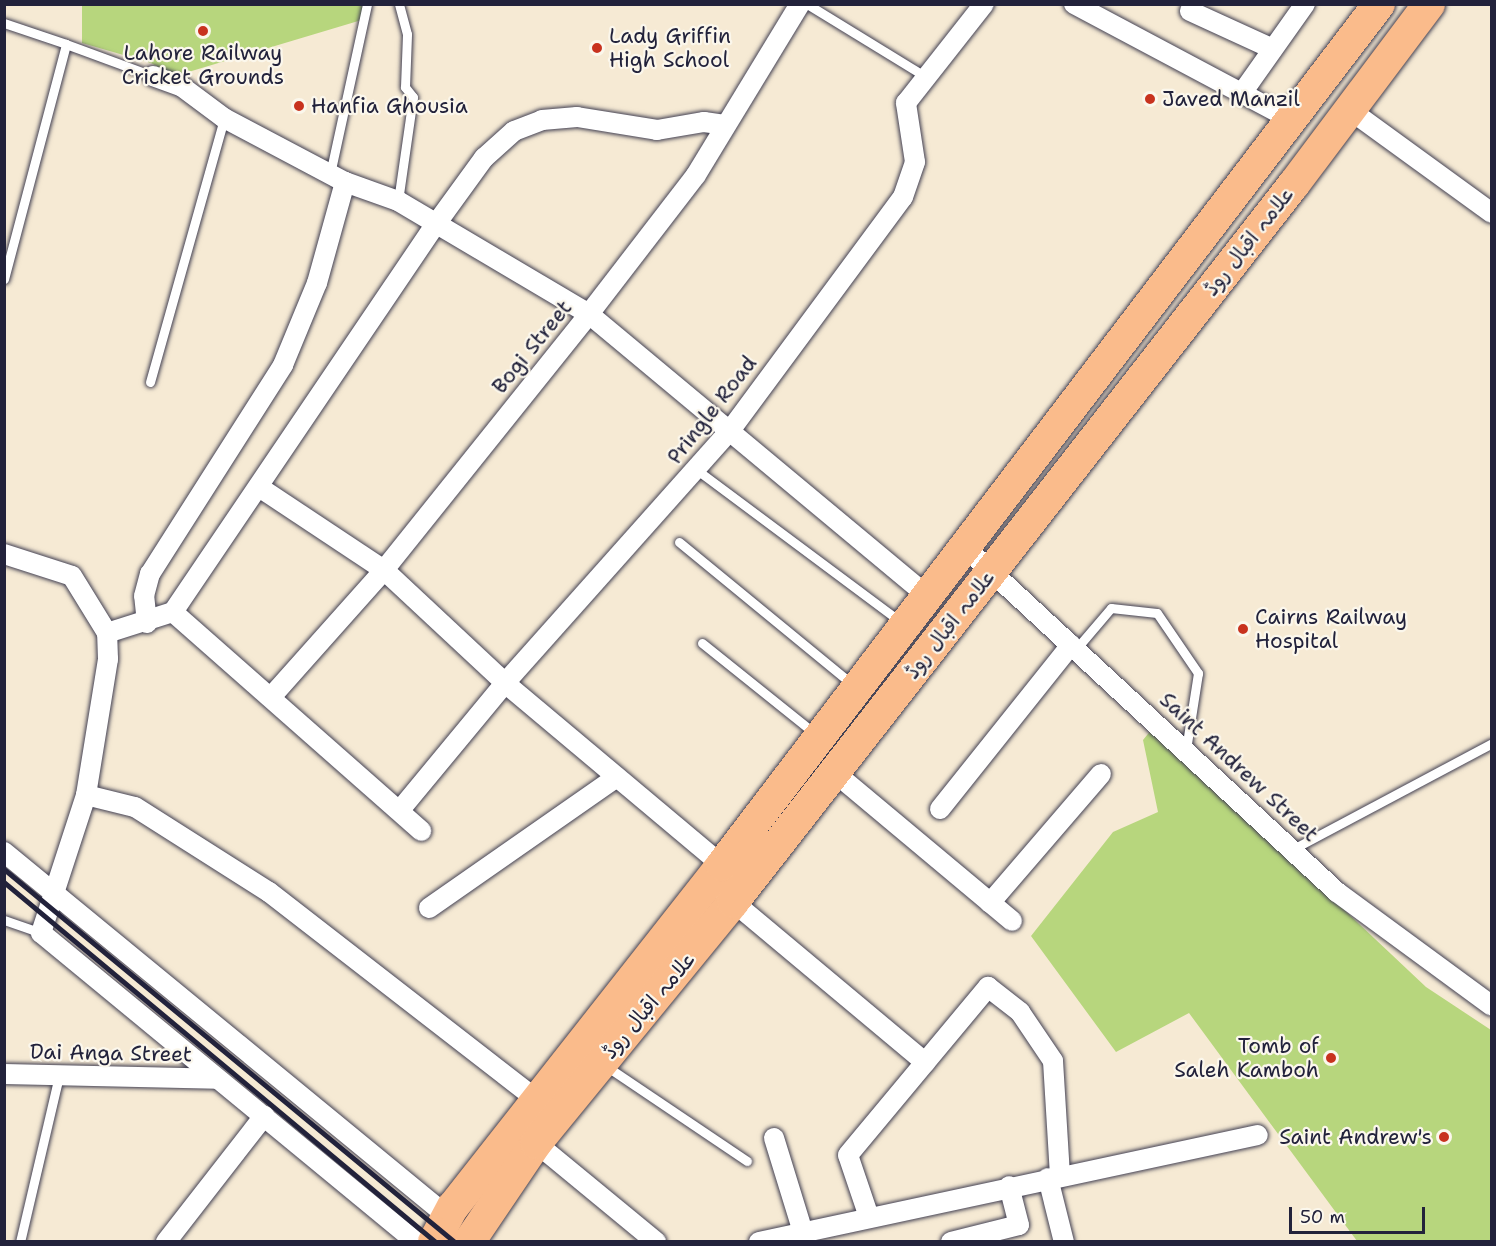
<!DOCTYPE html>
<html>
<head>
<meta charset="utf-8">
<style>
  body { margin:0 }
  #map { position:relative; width:1496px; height:1246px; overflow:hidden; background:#f6ead4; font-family:"Shantell Sans","Playpen Sans Arabic",sans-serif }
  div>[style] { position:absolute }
  .green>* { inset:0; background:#b7d67d }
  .roads { filter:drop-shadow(0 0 2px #424052) drop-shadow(0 0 2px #424052) }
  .lane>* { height:9px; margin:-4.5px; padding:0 4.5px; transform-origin:4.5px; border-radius:4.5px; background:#fff }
  .street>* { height:20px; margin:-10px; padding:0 10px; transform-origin:10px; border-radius:10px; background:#fff }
  .primary>* { height:32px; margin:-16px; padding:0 16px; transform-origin:16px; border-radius:16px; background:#fabb8b }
  .rail>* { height:4.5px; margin:-2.25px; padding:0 2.25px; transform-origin:2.25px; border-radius:2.25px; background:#22223b }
  .dots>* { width:16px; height:16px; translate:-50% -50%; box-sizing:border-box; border:3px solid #fbf7ec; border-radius:50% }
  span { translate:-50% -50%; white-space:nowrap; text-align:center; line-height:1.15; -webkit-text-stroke:4.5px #fbf7ec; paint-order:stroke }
  .poi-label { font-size:21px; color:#22223b }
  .left { translate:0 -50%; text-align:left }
  .right { translate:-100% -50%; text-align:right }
  .street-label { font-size:21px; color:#22223b }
  .frame { position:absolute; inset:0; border:6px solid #22223b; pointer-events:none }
  .scale { position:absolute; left:1289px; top:1207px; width:136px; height:27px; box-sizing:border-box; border:3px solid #22223b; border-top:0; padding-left:8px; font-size:18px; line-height:21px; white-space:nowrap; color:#22223b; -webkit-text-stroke:4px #fbf7ec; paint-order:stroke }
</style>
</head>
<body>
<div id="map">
  <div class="green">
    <i style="clip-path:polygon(82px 5px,367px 5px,365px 19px,175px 76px,151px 63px,82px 43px)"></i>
    <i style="clip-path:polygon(1152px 729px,1426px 987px,1491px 1030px,1491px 1241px,1357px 1241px,1189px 1013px,1116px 1052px,1031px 936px,1113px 832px,1158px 812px,1143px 740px)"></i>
  </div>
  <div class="roads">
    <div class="lane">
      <i style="left:807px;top:4px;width:140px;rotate:31.5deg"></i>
      <i style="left:4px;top:23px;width:65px;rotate:18.7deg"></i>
      <i style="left:330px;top:174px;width:174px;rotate:-77.7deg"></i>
      <i style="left:398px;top:201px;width:105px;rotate:-81.8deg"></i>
      <i style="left:413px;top:97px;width:13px;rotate:-129deg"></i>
      <i style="left:405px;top:87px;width:53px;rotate:-87.8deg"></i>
      <i style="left:407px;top:34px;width:31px;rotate:-105deg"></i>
      <i style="left:4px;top:279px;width:243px;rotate:-75.2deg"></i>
      <i style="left:66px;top:44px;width:93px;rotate:20.2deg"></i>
      <i style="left:150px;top:382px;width:273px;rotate:-74.3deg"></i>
      <i style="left:697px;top:470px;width:256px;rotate:36.7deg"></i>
      <i style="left:679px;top:542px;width:225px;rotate:39.4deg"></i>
      <i style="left:702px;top:643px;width:147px;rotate:38.7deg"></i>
      <i style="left:1076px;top:649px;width:54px;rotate:-49.5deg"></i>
      <i style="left:1111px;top:608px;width:46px;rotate:6.2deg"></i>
      <i style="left:1157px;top:613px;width:73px;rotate:55.7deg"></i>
      <i style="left:1198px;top:673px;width:78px;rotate:98.9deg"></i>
      <i style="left:1293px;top:849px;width:225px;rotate:-28deg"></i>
      <i style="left:4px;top:920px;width:39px;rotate:19deg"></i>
      <i style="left:606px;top:1066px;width:170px;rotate:34deg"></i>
      <i style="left:20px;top:1242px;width:171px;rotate:-76.8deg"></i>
    </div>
    <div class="street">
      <i style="left:1074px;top:4px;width:247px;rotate:28deg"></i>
      <i style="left:1190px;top:11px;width:91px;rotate:24.6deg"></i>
      <i style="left:153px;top:76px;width:30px;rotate:20deg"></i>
      <i style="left:181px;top:86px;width:54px;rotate:36.7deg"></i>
      <i style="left:224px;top:118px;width:137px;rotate:27.9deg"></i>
      <i style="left:345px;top:182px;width:56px;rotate:19.7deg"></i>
      <i style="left:398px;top:201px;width:222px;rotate:30.6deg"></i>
      <i style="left:589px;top:314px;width:441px;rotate:39.8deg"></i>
      <i style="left:1242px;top:93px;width:109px;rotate:-54.7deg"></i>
      <i style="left:1350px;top:110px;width:175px;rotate:36deg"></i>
      <i style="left:259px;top:487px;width:150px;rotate:33.6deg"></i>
      <i style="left:384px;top:570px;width:166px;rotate:43deg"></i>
      <i style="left:505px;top:683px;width:283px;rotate:40deg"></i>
      <i style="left:966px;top:548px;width:506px;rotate:42.84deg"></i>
      <i style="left:1337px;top:892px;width:192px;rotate:36.3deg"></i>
      <i style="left:4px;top:554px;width:71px;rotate:17.9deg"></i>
      <i style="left:72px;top:576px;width:67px;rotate:58.4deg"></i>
      <i style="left:173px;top:612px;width:469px;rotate:-55.9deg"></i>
      <i style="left:436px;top:224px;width:82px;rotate:-54deg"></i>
      <i style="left:484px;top:158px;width:40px;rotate:-42deg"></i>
      <i style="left:514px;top:131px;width:30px;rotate:-21deg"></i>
      <i style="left:542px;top:120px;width:35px;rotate:-5deg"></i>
      <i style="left:577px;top:117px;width:81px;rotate:9.2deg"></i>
      <i style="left:657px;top:130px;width:48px;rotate:-9.7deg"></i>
      <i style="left:704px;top:122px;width:21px;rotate:8deg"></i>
      <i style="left:147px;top:623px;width:27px;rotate:-96deg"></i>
      <i style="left:144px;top:596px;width:23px;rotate:-75deg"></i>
      <i style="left:150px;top:574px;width:248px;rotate:-57.5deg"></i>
      <i style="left:283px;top:365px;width:89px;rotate:-67.5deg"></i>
      <i style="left:317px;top:283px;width:105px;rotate:-74.5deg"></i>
      <i style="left:271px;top:697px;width:170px;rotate:-48.3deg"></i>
      <i style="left:384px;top:570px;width:328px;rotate:-51.3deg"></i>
      <i style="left:589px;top:314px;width:175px;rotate:-52.4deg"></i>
      <i style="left:696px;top:175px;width:200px;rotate:-58.7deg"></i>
      <i style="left:834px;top:772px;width:232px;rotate:39.9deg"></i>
      <i style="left:86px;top:795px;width:50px;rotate:13.8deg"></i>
      <i style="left:135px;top:807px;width:159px;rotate:32.4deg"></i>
      <i style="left:269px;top:892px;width:338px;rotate:37.8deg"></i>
      <i style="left:940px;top:809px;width:210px;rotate:-51.4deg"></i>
      <i style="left:400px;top:810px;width:165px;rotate:-50.4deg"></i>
      <i style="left:505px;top:683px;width:336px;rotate:-48.3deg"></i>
      <i style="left:729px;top:432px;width:292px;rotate:-53.5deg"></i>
      <i style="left:903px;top:197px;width:37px;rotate:-71deg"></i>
      <i style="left:915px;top:162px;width:60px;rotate:-98.7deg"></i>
      <i style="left:906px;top:103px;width:126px;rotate:-51.8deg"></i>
      <i style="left:4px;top:852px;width:564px;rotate:39.39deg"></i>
      <i style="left:440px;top:1210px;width:10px;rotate:24deg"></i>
      <i style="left:725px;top:895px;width:261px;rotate:39.9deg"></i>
      <i style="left:990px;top:903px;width:170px;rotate:-49.3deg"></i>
      <i style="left:429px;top:908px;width:229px;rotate:-34.9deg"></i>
      <i style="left:4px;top:1074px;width:213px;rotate:1.3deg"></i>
      <i style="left:774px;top:1138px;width:98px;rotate:72.9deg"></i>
      <i style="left:536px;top:1143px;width:156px;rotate:39.5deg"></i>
      <i style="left:1048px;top:1178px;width:66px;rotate:76deg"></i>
      <i style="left:869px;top:1217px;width:65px;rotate:-108.7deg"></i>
      <i style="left:848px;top:1155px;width:219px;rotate:-50.2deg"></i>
      <i style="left:988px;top:987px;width:41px;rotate:38deg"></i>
      <i style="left:1020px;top:1012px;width:59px;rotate:56deg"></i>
      <i style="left:1053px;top:1061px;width:114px;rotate:86.5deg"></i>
      <i style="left:166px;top:1242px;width:160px;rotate:-52.1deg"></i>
      <i style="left:416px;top:1242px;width:486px;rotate:-140.5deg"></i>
      <i style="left:41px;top:933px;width:145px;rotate:-71.9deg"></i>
      <i style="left:86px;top:795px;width:138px;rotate:-80.8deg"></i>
      <i style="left:108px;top:659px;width:26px;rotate:-92deg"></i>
      <i style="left:107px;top:633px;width:69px;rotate:-17.7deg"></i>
      <i style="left:173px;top:612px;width:331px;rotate:41.4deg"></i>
      <i style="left:759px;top:1242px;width:510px;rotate:-12.1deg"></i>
      <i style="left:951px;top:1242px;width:70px;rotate:-14deg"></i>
      <i style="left:1019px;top:1225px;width:40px;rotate:-104.4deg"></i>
    </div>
    <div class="primary">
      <i style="left:434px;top:1242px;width:40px;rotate:-62deg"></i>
      <i style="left:453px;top:1207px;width:435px;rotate:-51.8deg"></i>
      <i style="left:722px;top:865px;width:1083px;rotate:-52.65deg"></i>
      <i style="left:469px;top:1242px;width:120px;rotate:-55.9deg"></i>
      <i style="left:536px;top:1143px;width:311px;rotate:-50.7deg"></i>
      <i style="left:733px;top:902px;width:911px;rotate:-52deg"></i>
      <i style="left:1294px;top:184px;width:225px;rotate:-53.1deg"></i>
    </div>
  </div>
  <div class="rail">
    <i style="left:4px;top:869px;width:585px;rotate:39.59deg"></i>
    <i style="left:4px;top:882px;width:562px;rotate:39.81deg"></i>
  </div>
  <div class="dots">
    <i style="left:203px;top:31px;background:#c8321e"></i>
    <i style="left:597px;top:48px;background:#c8321e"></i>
    <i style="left:1150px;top:99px;background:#c8321e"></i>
    <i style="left:299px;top:106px;background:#c8321e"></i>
    <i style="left:1243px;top:629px;background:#c8321e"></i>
    <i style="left:1331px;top:1058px;background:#c8321e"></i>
    <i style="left:1444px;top:1137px;background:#c8321e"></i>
  </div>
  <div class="poi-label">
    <span class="left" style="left:609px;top:48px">Lady Griffin<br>High School</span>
    <span style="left:203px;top:65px">Lahore Railway<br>Cricket Grounds</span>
    <span class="left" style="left:1162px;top:99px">Javed Manzil</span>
    <span class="left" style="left:311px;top:106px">Hanfia Ghousia</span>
    <span class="left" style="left:1255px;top:629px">Cairns Railway<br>Hospital</span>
    <span class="right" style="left:1319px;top:1058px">Tomb of<br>Saleh Kamboh</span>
    <span class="right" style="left:1432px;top:1137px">Saint Andrew's</span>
  </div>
  <div class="street-label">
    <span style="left:1249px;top:241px;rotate:-52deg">علامہ اقبال روڈ</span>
    <span style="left:532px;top:347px;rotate:-51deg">Bogi Street</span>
    <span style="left:712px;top:410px;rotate:-52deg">Pringle Road</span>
    <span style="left:950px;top:624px;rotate:-52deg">علامہ اقبال روڈ</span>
    <span style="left:1239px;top:767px;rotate:43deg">Saint Andrew Street</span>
    <span style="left:649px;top:1005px;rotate:-50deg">علامہ اقبال روڈ</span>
    <span style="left:111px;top:1053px;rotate:1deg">Dai Anga Street</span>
  </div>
  <div class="frame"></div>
  <div class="scale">50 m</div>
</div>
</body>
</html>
